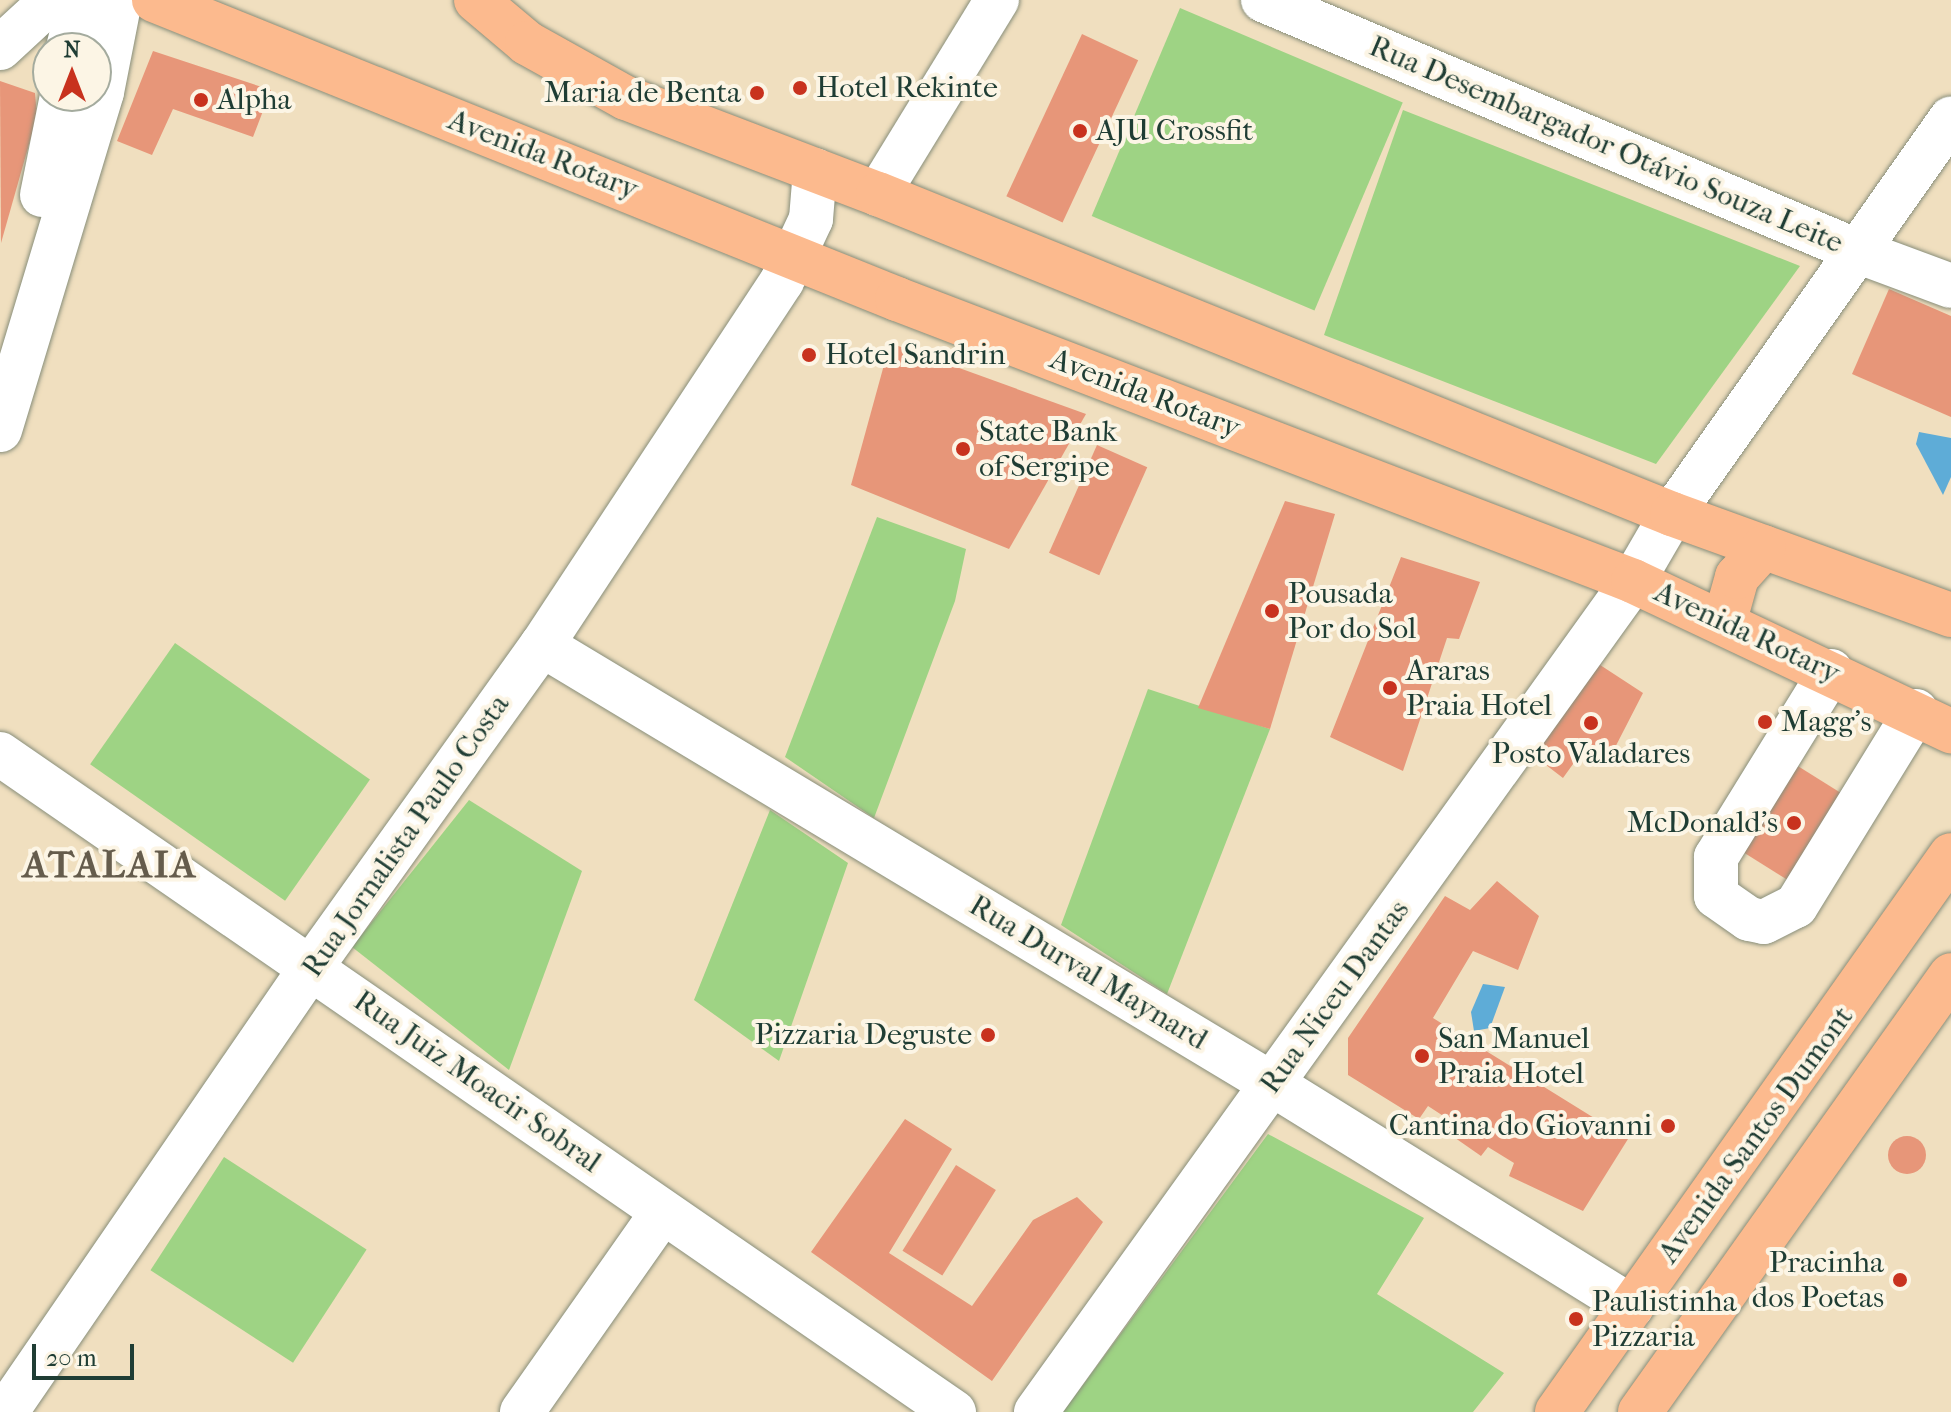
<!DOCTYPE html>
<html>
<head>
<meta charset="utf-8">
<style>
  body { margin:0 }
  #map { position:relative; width:1951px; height:1412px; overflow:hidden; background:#f0dfbf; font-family:"IM FELL French Canon",serif }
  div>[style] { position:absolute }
  .green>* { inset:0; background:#9ed384; transform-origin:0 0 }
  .water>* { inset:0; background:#5eacd7 }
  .building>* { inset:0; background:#e79679; transform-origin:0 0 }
  .round { border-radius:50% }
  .roads { filter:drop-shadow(0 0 2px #888e7a) drop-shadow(0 0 2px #888e7a) }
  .minor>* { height:44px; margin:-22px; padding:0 22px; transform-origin:22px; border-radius:22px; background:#fff }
  .major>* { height:44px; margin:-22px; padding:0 22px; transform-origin:22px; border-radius:22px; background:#fcba8e }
  .dots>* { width:22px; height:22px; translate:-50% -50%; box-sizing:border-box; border:4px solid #fcf5e5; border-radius:50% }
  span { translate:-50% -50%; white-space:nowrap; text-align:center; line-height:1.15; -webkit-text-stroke:8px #fcf5e5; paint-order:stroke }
  .poi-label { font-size:30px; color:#1f3d34 }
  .left { translate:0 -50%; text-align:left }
  .right { translate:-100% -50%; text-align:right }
  .street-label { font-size:30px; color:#1f3d34 }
  .district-label { font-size:38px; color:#655c4c; font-weight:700; letter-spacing:2px }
  .north { position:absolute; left:32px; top:32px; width:80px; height:80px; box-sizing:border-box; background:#fcf5e5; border:2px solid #a4ab9e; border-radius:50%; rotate:0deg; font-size:22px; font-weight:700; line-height:32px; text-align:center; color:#1f3d34 }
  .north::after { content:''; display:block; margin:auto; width:28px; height:36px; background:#c8321e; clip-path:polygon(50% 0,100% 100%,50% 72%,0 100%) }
  .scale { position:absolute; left:32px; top:1344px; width:102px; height:36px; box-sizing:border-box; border:4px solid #1f3d34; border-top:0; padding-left:10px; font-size:24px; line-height:28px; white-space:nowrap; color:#1f3d34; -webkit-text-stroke:6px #fcf5e5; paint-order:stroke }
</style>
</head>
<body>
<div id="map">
  <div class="green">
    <i style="left:1180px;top:8px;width:242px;height:226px;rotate:23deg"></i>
    <i style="clip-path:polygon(1403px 110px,1800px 266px,1656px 464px,1324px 335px)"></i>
    <i style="clip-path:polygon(877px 517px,966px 549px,955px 601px,874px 818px,785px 757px)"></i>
    <i style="left:175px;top:643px;width:238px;height:148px;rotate:35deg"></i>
    <i style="clip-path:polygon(1148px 689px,1270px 729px,1167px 994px,1061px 925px)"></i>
    <i style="clip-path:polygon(469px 800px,582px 871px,509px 1070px,352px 947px)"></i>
    <i style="clip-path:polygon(770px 810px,848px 863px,779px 1061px,694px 1000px)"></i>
    <i style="clip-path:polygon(1268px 1134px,1424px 1218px,1377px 1294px,1504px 1373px,1473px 1412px,1063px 1412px)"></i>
    <i style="left:224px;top:1157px;width:170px;height:135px;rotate:33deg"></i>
  </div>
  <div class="water">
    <i style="clip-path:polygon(1919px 432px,1951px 438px,1951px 477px,1943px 495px,1916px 444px)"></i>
    <i style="clip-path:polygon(1483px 984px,1505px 987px,1490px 1028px,1474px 1031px,1471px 1012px)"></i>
  </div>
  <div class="building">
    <i style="left:1082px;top:34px;width:62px;height:179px;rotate:25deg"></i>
    <i style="clip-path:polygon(153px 51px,271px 90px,253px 137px,173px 109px,152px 155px,117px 141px)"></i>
    <i style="clip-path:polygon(0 81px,35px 93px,37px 116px,1px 243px)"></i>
    <i style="clip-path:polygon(1889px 289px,1951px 316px,1951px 417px,1852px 374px)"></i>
    <i style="clip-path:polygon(890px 343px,1086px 414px,1009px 549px,851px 485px)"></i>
    <i style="left:1097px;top:445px;width:55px;height:118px;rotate:24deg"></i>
    <i style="clip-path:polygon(1285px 501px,1335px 514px,1270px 729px,1198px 708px)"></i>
    <i style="clip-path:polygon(1401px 557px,1480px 582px,1459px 639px,1447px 638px,1403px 771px,1330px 737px)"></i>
    <i style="clip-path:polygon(1594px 661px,1643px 693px,1605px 767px,1581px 753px,1563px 778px,1533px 755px)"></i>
    <i style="left:1793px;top:763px;width:65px;height:102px;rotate:32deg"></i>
    <i style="clip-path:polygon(1497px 881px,1539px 916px,1518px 970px,1473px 951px,1433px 1018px,1628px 1139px,1583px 1211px,1509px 1176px,1514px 1163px,1488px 1147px,1481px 1156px,1448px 1133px,1451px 1121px,1428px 1106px,1419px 1119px,1348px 1075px,1348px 1038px,1445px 896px,1470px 910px)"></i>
    <i style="clip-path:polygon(905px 1119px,952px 1149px,889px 1253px,972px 1306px,1033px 1220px,1077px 1197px,1103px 1222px,992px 1381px,811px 1252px)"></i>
    <i class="round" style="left:1888px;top:1136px;width:38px;height:38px"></i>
    <i style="left:956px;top:1165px;width:47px;height:101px;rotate:32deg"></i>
  </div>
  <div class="roads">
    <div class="minor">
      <i style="left:1263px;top:0;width:645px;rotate:22.91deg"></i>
      <i style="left:1857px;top:251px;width:100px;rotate:20.4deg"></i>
      <i style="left:0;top:48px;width:71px;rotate:-42.7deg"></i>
      <i style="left:68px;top:48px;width:49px;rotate:-76deg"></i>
      <i style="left:878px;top:194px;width:228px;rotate:-58.5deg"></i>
      <i style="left:42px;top:195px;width:101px;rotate:-78.6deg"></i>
      <i style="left:0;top:430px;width:353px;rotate:-73.2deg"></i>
      <i style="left:102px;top:92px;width:94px;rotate:-78.9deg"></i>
      <i style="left:542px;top:645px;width:852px;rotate:31.02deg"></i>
      <i style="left:1272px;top:1084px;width:423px;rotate:31.8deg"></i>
      <i style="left:1831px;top:671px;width:219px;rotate:121.7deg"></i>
      <i style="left:1716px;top:857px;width:39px;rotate:90deg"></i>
      <i style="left:1716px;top:896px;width:40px;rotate:34.9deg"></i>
      <i style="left:1749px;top:919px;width:15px;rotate:11deg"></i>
      <i style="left:1764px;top:922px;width:36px;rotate:-27deg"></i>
      <i style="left:1796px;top:906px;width:229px;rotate:-58.4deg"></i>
      <i style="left:0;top:754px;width:1159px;rotate:34.6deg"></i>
      <i style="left:6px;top:1412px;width:541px;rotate:-55.55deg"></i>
      <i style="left:312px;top:966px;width:395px;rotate:-54.4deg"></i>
      <i style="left:542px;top:645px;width:436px;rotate:-56.6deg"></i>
      <i style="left:782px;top:281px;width:68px;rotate:-64.9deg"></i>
      <i style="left:811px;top:219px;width:49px;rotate:-85.3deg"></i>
      <i style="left:522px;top:1412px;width:243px;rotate:-54.9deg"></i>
      <i style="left:1036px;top:1412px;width:1023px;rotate:-54.31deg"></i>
      <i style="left:1633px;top:581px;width:78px;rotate:-59.8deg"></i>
      <i style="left:1672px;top:514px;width:484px;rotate:-54.8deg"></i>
    </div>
    <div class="major">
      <i style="left:154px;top:0;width:801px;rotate:21.92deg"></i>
      <i style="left:897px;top:299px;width:788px;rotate:20.96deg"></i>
      <i style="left:1633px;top:581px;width:352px;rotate:25.3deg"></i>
      <i style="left:476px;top:0;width:67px;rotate:40.1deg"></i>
      <i style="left:527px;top:43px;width:113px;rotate:29.1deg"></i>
      <i style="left:626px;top:98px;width:270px;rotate:20.9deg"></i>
      <i style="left:878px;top:194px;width:856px;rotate:21.95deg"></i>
      <i style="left:1672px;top:514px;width:297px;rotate:19.9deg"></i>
      <i style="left:1725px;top:620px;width:45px;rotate:-74.4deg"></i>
      <i style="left:1737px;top:577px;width:40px;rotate:-48deg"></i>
      <i style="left:1557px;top:1412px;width:682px;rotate:-54.73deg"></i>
      <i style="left:1640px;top:1412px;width:536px;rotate:-54.56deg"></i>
    </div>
  </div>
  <div class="dots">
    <i style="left:800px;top:88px;background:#c8321e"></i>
    <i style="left:757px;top:93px;background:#c8321e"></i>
    <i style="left:201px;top:100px;background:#c8321e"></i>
    <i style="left:1080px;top:131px;background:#c8321e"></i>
    <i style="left:809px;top:355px;background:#c8321e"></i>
    <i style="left:963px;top:449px;background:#c8321e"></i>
    <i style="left:1272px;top:611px;background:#c8321e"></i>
    <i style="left:1390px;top:688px;background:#c8321e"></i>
    <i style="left:1765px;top:722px;background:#c8321e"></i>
    <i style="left:1591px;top:723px;background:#c8321e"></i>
    <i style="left:1794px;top:823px;background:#c8321e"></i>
    <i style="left:988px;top:1035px;background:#c8321e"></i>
    <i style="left:1422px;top:1056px;background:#c8321e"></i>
    <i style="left:1668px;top:1126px;background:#c8321e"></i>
    <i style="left:1900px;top:1280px;background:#c8321e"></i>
    <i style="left:1576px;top:1319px;background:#c8321e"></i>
  </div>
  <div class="poi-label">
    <span class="left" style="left:816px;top:88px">Hotel Rekinte</span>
    <span class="right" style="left:741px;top:93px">Maria de Benta</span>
    <span class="left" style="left:217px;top:100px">Alpha</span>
    <span class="left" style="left:1096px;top:131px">AJU Crossfit</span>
    <span class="left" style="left:825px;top:355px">Hotel Sandrin</span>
    <span class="left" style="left:979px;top:449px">State Bank<br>of Sergipe</span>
    <span class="left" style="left:1288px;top:611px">Pousada<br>Por do Sol</span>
    <span class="left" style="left:1406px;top:688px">Araras<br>Praia Hotel</span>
    <span class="left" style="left:1781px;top:722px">Magg's</span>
    <span style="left:1591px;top:754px">Posto Valadares</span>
    <span class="right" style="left:1778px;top:823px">McDonald's</span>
    <span class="right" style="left:972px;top:1035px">Pizzaria Deguste</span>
    <span class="left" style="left:1438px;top:1056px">San Manuel<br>Praia Hotel</span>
    <span class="right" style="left:1652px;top:1126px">Cantina do Giovanni</span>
    <span class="right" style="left:1884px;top:1280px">Pracinha<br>dos Poetas</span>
    <span class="left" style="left:1592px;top:1319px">Paulistinha<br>Pizzaria</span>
  </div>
  <div class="street-label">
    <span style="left:1606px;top:145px;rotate:23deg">Rua Desembargador Otávio Souza Leite</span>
    <span style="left:543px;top:155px;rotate:21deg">Avenida Rotary</span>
    <span style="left:1145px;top:394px;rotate:21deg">Avenida Rotary</span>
    <span style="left:1747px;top:633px;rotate:25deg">Avenida Rotary</span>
    <span style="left:406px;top:836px;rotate:-55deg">Rua Jornalista Paulo Costa</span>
    <span style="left:1088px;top:973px;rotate:31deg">Rua Durval Maynard</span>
    <span style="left:1335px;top:997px;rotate:-54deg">Rua Niceu Dantas</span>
    <span style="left:477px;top:1082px;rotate:35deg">Rua Juiz Moacir Sobral</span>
    <span style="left:1756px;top:1135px;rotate:-54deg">Avenida Santos Dumont</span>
  </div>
  <div class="district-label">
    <span style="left:110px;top:865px">ATALAIA</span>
  </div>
  <div class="north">N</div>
  <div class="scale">20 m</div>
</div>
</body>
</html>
